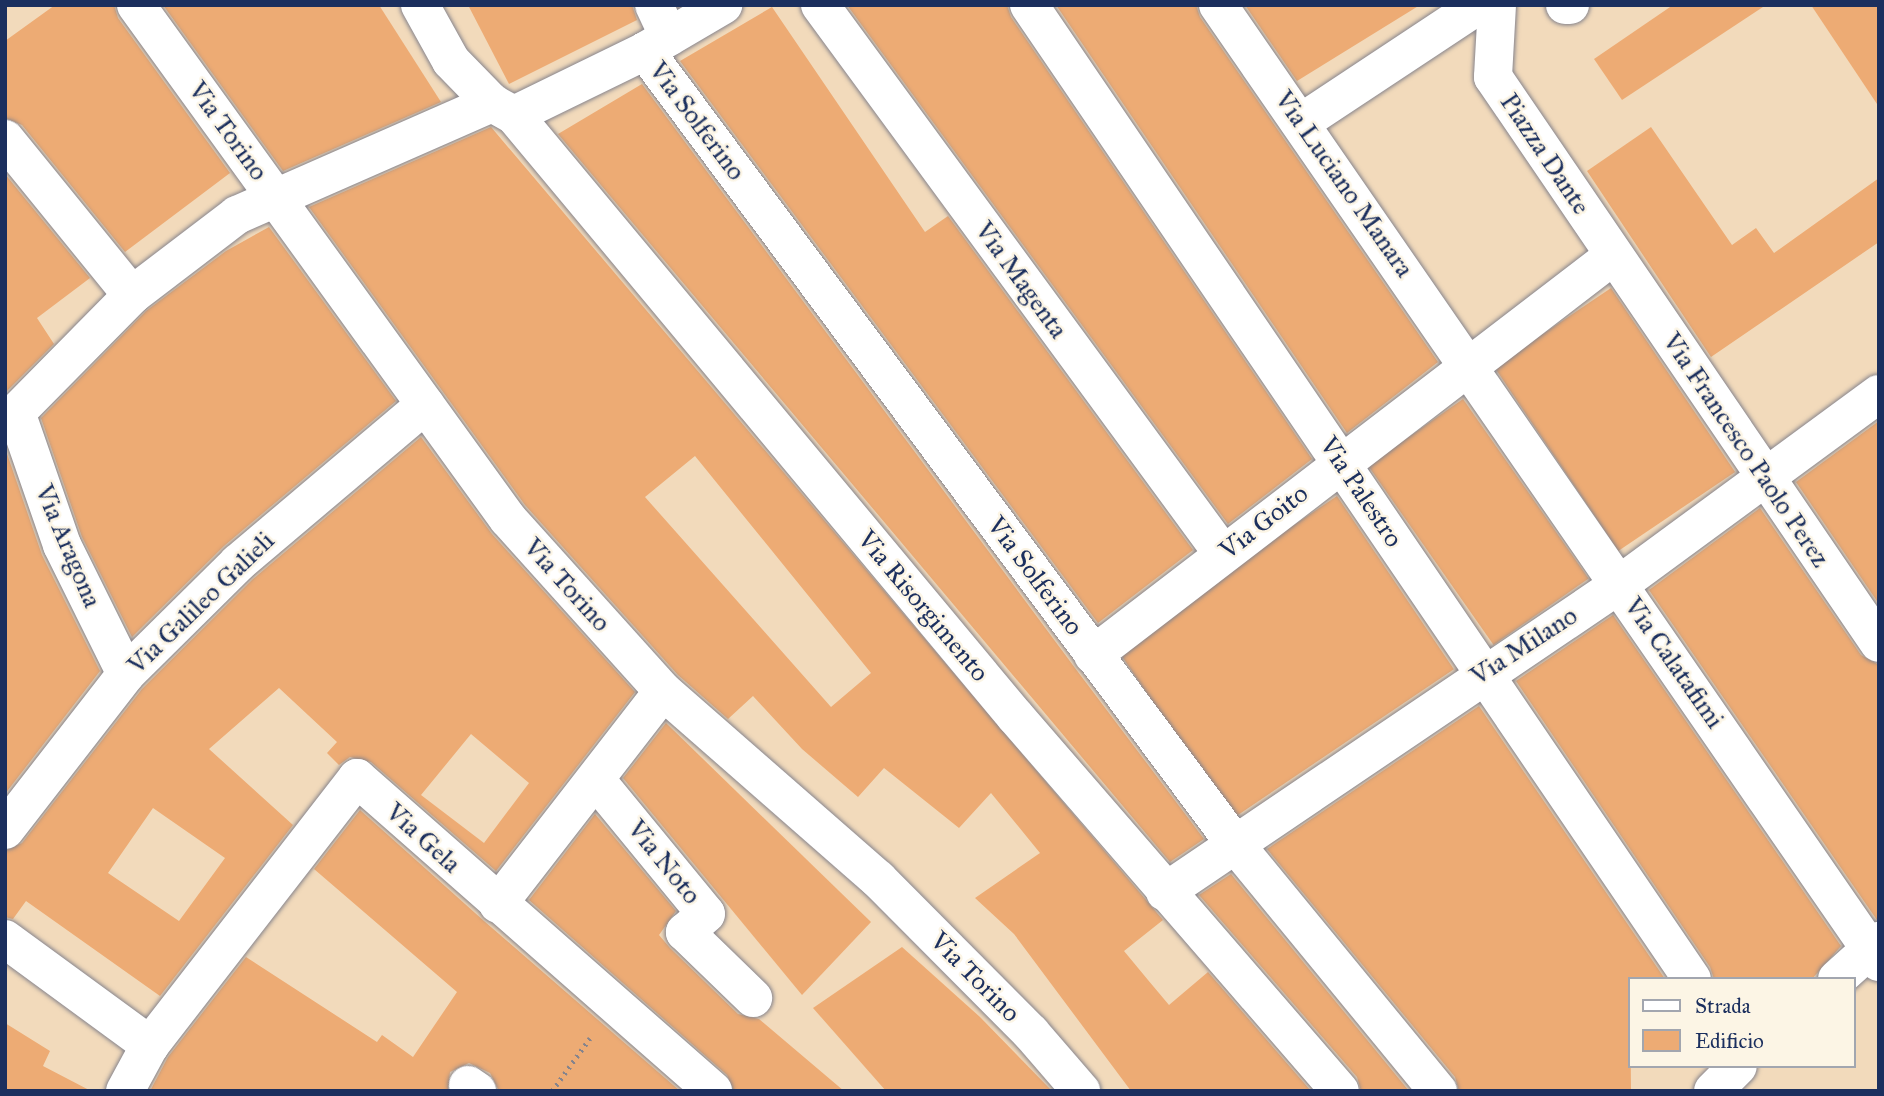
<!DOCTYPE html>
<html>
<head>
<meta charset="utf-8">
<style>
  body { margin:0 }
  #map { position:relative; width:1884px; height:1096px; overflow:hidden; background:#f2dabb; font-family:"IM FELL Great Primer",serif }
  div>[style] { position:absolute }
  .building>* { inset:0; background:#edab74; transform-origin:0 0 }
  .path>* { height:4.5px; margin-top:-2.25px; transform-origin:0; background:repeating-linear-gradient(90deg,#86848c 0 2px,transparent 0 7px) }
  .roads { filter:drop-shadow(0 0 2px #86848c) drop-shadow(0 0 2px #86848c) }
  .minor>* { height:38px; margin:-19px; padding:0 19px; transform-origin:19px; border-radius:19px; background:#fff }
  span { translate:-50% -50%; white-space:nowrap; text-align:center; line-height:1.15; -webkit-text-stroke:5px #fcf5e5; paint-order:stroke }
  .street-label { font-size:26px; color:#1b2f5e }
  .frame { position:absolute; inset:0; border:7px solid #1b2f5e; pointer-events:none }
  .legend { position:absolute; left:1628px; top:977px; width:228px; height:91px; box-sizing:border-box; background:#fcf5e5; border:2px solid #a2a6af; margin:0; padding:9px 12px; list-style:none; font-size:21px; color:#1b2f5e }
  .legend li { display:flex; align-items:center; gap:14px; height:35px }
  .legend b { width:35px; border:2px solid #a2a6af }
</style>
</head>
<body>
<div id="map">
  <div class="building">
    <i style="clip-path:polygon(55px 5px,114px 5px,118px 18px,230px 173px,125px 252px,22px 125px,5px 118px,5px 41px)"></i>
    <i style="clip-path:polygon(163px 5px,379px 5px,441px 102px,283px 171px)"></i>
    <i style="clip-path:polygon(468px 5px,632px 5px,637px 20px,509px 84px)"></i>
    <i style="clip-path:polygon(847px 5px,1007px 5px,1011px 17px,1312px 459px,1228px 524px)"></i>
    <i style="clip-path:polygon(1056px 5px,1196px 5px,1200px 17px,1438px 362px,1347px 433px)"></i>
    <i style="clip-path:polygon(1245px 5px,1420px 5px,1297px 81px)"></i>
    <i style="clip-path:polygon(1673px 5px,1766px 5px,1622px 100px,1594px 59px)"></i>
    <i style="clip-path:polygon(1811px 5px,1879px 5px,1879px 107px)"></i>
    <i style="clip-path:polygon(772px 7px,925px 232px,948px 216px,1193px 550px,1098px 623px,680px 61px)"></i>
    <i style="clip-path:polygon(642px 84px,1075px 668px,1204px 839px,1170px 862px,558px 134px)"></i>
    <i style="clip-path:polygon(evenodd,491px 127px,1163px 920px,1124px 951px,1148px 980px,1169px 1005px,1208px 972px,1311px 1091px,1131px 1091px,1014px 934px,975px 898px,1040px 853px,991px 793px,959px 828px,884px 768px,858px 797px,802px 749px,753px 696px,728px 719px,678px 675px,525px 505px,309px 207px,491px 127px,695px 456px,871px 673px,831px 707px,645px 497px,695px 456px)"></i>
    <i style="clip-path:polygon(1651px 127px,1732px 245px,1756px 228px,1774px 253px,1879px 178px,1879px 242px,1711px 357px,1587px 171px)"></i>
    <i style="clip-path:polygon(5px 174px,90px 278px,37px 318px,54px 344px,5px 393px)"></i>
    <i style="clip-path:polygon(269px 227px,396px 401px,224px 546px,132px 637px,82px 537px,41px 418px,146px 311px,226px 251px)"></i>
    <i style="left:1611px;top:288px;width:222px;height:141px;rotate:56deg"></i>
    <i style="left:1463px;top:399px;width:219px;height:116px;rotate:55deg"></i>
    <i style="clip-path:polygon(1879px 421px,1879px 604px,1796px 482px)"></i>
    <i style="clip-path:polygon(evenodd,421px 437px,492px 534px,635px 692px,496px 871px,371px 762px,350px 757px,339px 765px,327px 753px,337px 742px,279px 688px,209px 749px,293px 825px,160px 996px,26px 901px,13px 919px,5px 917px,5px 851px,22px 843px,142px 689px,253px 579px,421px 437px,471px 734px,529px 783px,484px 843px,421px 795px,471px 734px,421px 437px,153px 808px,225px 858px,179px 921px,108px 873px,153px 808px)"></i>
    <i style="clip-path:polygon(5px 448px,42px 555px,100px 671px,5px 794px)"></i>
    <i style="left:1337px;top:496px;width:209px;height:268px;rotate:56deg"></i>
    <i style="clip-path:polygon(1760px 508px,1861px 655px,1879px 665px,1877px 920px,1649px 590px)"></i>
    <i style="clip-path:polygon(1613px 615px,1841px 946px,1812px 979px,1714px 979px,1710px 967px,1516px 681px)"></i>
    <i style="clip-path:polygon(1479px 706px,1665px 979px,1630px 979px,1631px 1091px,1459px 1091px,1455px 1077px,1267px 849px)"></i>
    <i style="clip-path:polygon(666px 723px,871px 922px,802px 995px,623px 778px)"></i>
    <i style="clip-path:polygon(360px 810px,484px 921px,680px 1091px,499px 1091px,490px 1073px,469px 1063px,450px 1072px,448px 1091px,150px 1091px,168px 1057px,246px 957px,377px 1042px,382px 1035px,413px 1057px,457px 992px,314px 869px)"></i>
    <i style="clip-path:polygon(595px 814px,676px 911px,659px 935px,670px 948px,738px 1014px,759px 1019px,844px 1091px,734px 1091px,727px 1075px,529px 900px)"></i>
    <i style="clip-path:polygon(1231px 874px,1409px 1091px,1361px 1091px,1357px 1077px,1199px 895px)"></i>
    <i style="clip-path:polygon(902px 947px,980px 1017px,1052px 1091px,886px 1091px,813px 1008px)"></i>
    <i style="clip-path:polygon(5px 1023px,50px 1051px,43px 1066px,91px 1091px,5px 1091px)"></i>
  </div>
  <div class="path">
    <i style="left:552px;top:1091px;width:65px;rotate:-54.4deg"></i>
  </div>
  <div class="roads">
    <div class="minor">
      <i style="left:136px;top:5px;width:634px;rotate:54.11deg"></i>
      <i style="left:508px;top:519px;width:232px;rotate:48deg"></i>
      <i style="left:663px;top:691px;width:286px;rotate:41.2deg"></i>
      <i style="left:878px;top:879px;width:217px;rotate:45.2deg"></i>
      <i style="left:1031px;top:1033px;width:77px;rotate:49.2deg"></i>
      <i style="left:420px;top:5px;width:64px;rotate:61deg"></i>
      <i style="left:451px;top:61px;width:59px;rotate:45.7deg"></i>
      <i style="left:492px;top:103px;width:25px;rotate:29deg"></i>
      <i style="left:514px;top:115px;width:782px;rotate:50.19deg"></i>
      <i style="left:1015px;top:716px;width:496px;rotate:49.1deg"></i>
      <i style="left:654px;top:5px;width:35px;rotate:65deg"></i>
      <i style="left:820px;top:5px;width:681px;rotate:53.72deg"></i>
      <i style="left:1029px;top:5px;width:1178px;rotate:55.76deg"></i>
      <i style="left:1218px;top:5px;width:1163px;rotate:55.37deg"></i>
      <i style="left:1497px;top:5px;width:72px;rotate:93.2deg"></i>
      <i style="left:1493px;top:77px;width:685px;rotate:55.71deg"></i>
      <i style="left:1565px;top:5px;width:5px"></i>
      <i style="left:645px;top:51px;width:988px;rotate:53.35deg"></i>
      <i style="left:1235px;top:844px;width:320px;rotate:50.6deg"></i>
      <i style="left:514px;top:115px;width:146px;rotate:-26deg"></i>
      <i style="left:645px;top:51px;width:91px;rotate:-30.5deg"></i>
      <i style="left:1302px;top:122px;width:212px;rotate:-33.5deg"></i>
      <i style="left:5px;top:139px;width:201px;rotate:50.9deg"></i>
      <i style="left:17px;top:415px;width:138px;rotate:70.9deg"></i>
      <i style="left:62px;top:545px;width:144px;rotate:63.6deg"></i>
      <i style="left:5px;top:424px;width:181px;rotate:-45.4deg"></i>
      <i style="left:132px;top:295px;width:132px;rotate:-37.3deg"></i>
      <i style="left:237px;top:215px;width:279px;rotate:-23.7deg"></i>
      <i style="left:1093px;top:655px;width:655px;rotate:-37.5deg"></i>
      <i style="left:596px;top:780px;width:173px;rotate:50.6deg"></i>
      <i style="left:706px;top:914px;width:28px;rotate:139deg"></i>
      <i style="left:685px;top:932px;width:95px;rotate:44.1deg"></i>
      <i style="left:5px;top:830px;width:197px;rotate:-52.2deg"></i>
      <i style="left:126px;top:674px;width:158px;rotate:-44.7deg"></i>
      <i style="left:238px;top:563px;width:245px;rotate:-40.2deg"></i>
      <i style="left:1165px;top:892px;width:549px;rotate:-34.09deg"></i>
      <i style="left:1620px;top:584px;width:321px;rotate:-36.3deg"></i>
      <i style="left:498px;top:904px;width:269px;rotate:-52.2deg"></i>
      <i style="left:5px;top:939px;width:180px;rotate:36.2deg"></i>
      <i style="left:1837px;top:979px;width:57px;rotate:-42.1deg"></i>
      <i style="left:468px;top:1085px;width:11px;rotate:34deg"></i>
      <i style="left:125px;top:1091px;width:52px;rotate:-61.5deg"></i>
      <i style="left:150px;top:1045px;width:338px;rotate:-52.2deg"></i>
      <i style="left:357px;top:778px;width:474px;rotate:41.3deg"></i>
      <i style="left:1713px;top:1091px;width:35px;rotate:-45deg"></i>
    </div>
  </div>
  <div class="street-label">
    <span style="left:697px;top:121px;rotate:53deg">Via Solferino</span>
    <span style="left:228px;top:131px;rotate:54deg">Via Torino</span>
    <span style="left:1545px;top:154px;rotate:56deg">Piazza Dante</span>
    <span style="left:1344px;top:184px;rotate:55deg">Via Luciano Manara</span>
    <span style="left:1021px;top:280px;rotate:54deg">Via Magenta</span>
    <span style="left:1746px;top:450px;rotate:56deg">Via Francesco Paolo Perez</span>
    <span style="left:1361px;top:492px;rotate:56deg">Via Palestro</span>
    <span style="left:1264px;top:522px;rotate:-38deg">Via Goito</span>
    <span style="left:68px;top:546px;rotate:67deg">Via Aragona</span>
    <span style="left:1035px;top:576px;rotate:53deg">Via Solferino</span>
    <span style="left:567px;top:585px;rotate:48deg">Via Torino</span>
    <span style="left:201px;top:603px;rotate:-44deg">Via Galileo Galieli</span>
    <span style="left:923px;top:606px;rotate:50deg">Via Risorgimento</span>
    <span style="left:1524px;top:646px;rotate:-33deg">Via Milano</span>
    <span style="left:1674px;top:663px;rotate:55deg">Via Calatafimi</span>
    <span style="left:423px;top:838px;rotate:42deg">Via Gela</span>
    <span style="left:664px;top:862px;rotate:51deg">Via Noto</span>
    <span style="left:975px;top:977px;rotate:45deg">Via Torino</span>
  </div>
  <div class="frame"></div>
  <ul class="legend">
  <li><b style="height:9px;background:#fff"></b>Strada</li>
  <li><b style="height:19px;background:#edab74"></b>Edificio</li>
  </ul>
</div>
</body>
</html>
